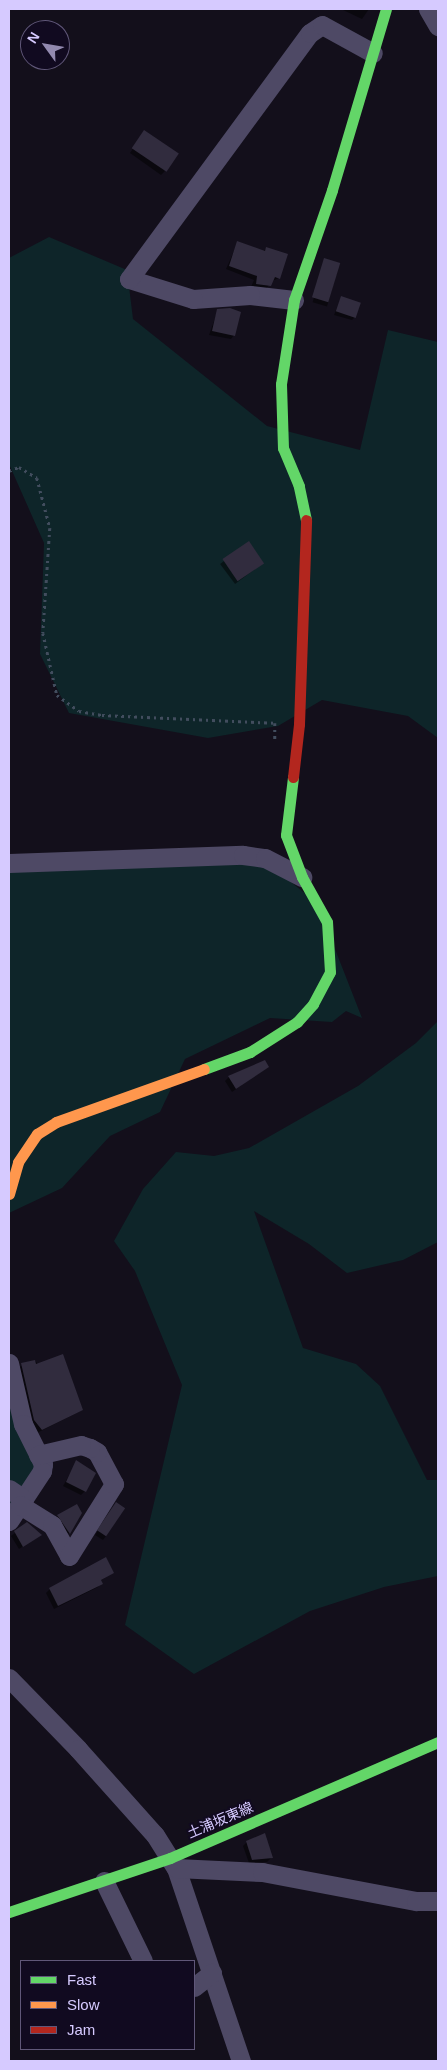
<!DOCTYPE html>
<html>
<head>
<meta charset="utf-8">
<style>
  body { margin:0 }
  #map { position:relative; width:447px; height:2070px; overflow:hidden; background:#130f1b; font-family:Helvetica,"Noto Sans JP",sans-serif }
  div>[style] { position:absolute }
  .green>* { inset:0; background:#0e2529 }
  .shadow>* { inset:0; background:#0007; transform-origin:0 0 }
  .building>* { inset:0; background:#312c3e; transform-origin:0 0 }
  .path>* { height:2.5px; margin-top:-1.25px; transform-origin:0; background:repeating-linear-gradient(90deg,#424d5e 0 2.5px,transparent 0 6.5px) }
  .street>* { height:19px; margin:-9.5px; padding:0 9.5px; transform-origin:9.5px; border-radius:9.5px; background:#4e4965 }
  .fast>* { height:11px; margin:-5.5px; padding:0 5.5px; transform-origin:5.5px; border-radius:5.5px; background:#63d668 }
  .slow>* { height:11px; margin:-5.5px; padding:0 5.5px; transform-origin:5.5px; border-radius:5.5px; background:#ff974d }
  .jam>* { height:11px; margin:-5.5px; padding:0 5.5px; transform-origin:5.5px; border-radius:5.5px; background:#b3261e }
  span { translate:-50% -50%; white-space:nowrap; text-align:center; line-height:1.15; -webkit-text-stroke:4px #110a20; paint-order:stroke }
  .street-label { font-size:14px; color:#d6caff }
  .frame { position:absolute; inset:0; border:10px solid #d6caff; pointer-events:none }
  .legend { position:absolute; left:20px; top:1960px; width:175px; height:90px; box-sizing:border-box; background:#110a20; border:1px solid #605779; margin:0; padding:6px 9px; list-style:none; font-size:15px; color:#d6caff }
  .legend li { display:flex; align-items:center; gap:10px; height:25px }
  .legend b { width:25px; border:1px solid #605779 }
  .north { position:absolute; left:20px; top:20px; width:50px; height:50px; box-sizing:border-box; background:#110a20; border:1px solid #605779; border-radius:50%; rotate:302deg; font-size:14px; font-weight:700; line-height:20px; text-align:center; color:#d6caff }
  .north::after { content:''; display:block; margin:auto; width:18px; height:22px; background:#9289af; clip-path:polygon(50% 0,100% 100%,50% 72%,0 100%) }
</style>
</head>
<body>
<div id="map">
  <div class="green">
    <i style="clip-path:polygon(49px 237px,127px 270px,133px 319px,267px 426px,360px 450px,388px 330px,438px 342px,438px 738px,408px 716px,322px 700px,278px 726px,208px 738px,69px 713px,40px 654px,44px 543px,9px 464px,9px 258px)"></i>
    <i style="clip-path:polygon(9px 857px,246px 860px,271px 866px,317px 903px,362px 1018px,346px 1011px,332px 1022px,270px 1018px,185px 1059px,160px 1112px,110px 1136px,62px 1188px,9px 1213px)"></i>
    <i style="clip-path:polygon(438px 1021px,438px 1242px,403px 1260px,347px 1273px,309px 1244px,254px 1211px,303px 1348px,356px 1364px,380px 1386px,427px 1480px,438px 1480px,438px 1576px,384px 1587px,310px 1611px,194px 1674px,125px 1625px,182px 1385px,135px 1271px,114px 1241px,143px 1189px,176px 1152px,214px 1156px,249px 1148px,358px 1086px,416px 1043px)"></i>
    <i style="clip-path:polygon(9px 1396px,35px 1467px,9px 1508px)"></i>
  </div>
  <div class="shadow">
    <i style="clip-path:polygon(369px 9px,362px 19px,343px 10px,343px 9px)"></i>
    <i style="clip-path:polygon(143px 134px,165px 171px,161px 175px,130px 153px)"></i>
    <i style="clip-path:polygon(238px 242px,263px 252px,267px 248px,279px 278px,272px 281px,266px 289px,251px 287px,254px 280px,226px 269px)"></i>
    <i style="left:325px;top:259px;width:15px;height:45px;rotate:16deg"></i>
    <i style="clip-path:polygon(341px 298px,356px 316px,352px 320px,334px 315px)"></i>
    <i style="clip-path:polygon(218px 310px,234px 335px,231px 339px,209px 335px)"></i>
    <i style="left:248px;top:543px;width:25px;height:35px;rotate:53deg"></i>
    <i style="clip-path:polygon(263px 1070px,232px 1092px,225px 1081px,229px 1077px)"></i>
    <i style="clip-path:polygon(35px 1361px,82px 1410px,37px 1433px,33px 1430px,17px 1368px)"></i>
    <i style="clip-path:polygon(77px 1462px,85px 1491px,81px 1495px,63px 1486px)"></i>
    <i style="clip-path:polygon(116px 1504px,106px 1536px,103px 1540px,95px 1535px)"></i>
    <i style="clip-path:polygon(81px 1513px,69px 1533px,65px 1536px,54px 1520px,58px 1516px)"></i>
    <i style="clip-path:polygon(27px 1524px,40px 1535px,19px 1549px,11px 1536px)"></i>
    <i style="clip-path:polygon(113px 1572px,100px 1581px,98px 1587px,54px 1609px,46px 1593px,50px 1589px)"></i>
    <i style="clip-path:polygon(247px 1842px,271px 1858px,267px 1862px,249px 1863px,243px 1846px)"></i>
  </div>
  <div class="building">
    <i style="left:144px;top:130px;width:42px;height:22px;rotate:34deg"></i>
    <i style="clip-path:polygon(237px 241px,265px 251px,266px 247px,288px 254px,280px 279px,275px 277px,271px 286px,256px 284px,257px 276px,229px 266px)"></i>
    <i style="left:324px;top:258px;width:17px;height:41px;rotate:17deg"></i>
    <i style="left:341px;top:296px;width:21px;height:16px;rotate:19deg"></i>
    <i style="clip-path:polygon(230px 308px,241px 312px,235px 336px,212px 331px,217px 309px)"></i>
    <i style="left:249px;top:541px;width:27px;height:32px;rotate:56deg"></i>
    <i style="clip-path:polygon(265px 1060px,269px 1067px,236px 1089px,228px 1076px)"></i>
    <i style="clip-path:polygon(63px 1354px,83px 1410px,42px 1430px,34px 1420px,21px 1363px,35px 1360px,36px 1364px)"></i>
    <i style="clip-path:polygon(76px 1460px,96px 1473px,86px 1492px,66px 1482px)"></i>
    <i style="left:116px;top:1502px;width:11px;height:34px;rotate:34deg"></i>
    <i style="clip-path:polygon(77px 1504px,82px 1513px,70px 1534px,57px 1515px)"></i>
    <i style="clip-path:polygon(27px 1522px,42px 1535px,23px 1547px,14px 1531px)"></i>
    <i style="clip-path:polygon(106px 1557px,114px 1573px,101px 1580px,103px 1584px,58px 1606px,49px 1588px)"></i>
    <i style="clip-path:polygon(265px 1833px,273px 1858px,252px 1860px,246px 1841px)"></i>
  </div>
  <div class="path">
    <i style="left:9px;top:471px;width:11px;rotate:-22deg"></i>
    <i style="left:19px;top:467px;width:21px;rotate:31deg"></i>
    <i style="left:37px;top:478px;width:52px;rotate:75.4deg"></i>
    <i style="left:50px;top:528px;width:105px;rotate:93.8deg"></i>
    <i style="left:43px;top:633px;width:64px;rotate:77.3deg"></i>
    <i style="left:57px;top:695px;width:27px;rotate:36deg"></i>
    <i style="left:79px;top:711px;width:23px;rotate:10deg"></i>
    <i style="left:102px;top:715px;width:173px;rotate:2.6deg"></i>
    <i style="left:275px;top:723px;width:18px;rotate:90deg"></i>
  </div>
  <div class="street">
    <i style="left:428px;top:9px;width:20px;rotate:60deg"></i>
    <i style="left:294px;top:300px;width:44px;rotate:-173.5deg"></i>
    <i style="left:250px;top:295px;width:57px;rotate:176deg"></i>
    <i style="left:193px;top:299px;width:67px;rotate:-162.6deg"></i>
    <i style="left:129px;top:279px;width:305px;rotate:-53.7deg"></i>
    <i style="left:310px;top:33px;width:14px;rotate:-34deg"></i>
    <i style="left:322px;top:25px;width:58px;rotate:28.8deg"></i>
    <i style="left:9px;top:863px;width:234px;rotate:-2deg"></i>
    <i style="left:243px;top:855px;width:22px;rotate:8deg"></i>
    <i style="left:265px;top:858px;width:42px;rotate:27.2deg"></i>
    <i style="left:9px;top:1363px;width:63px;rotate:77.1deg"></i>
    <i style="left:23px;top:1424px;width:45px;rotate:63.4deg"></i>
    <i style="left:43px;top:1464px;width:7px;rotate:98deg"></i>
    <i style="left:42px;top:1471px;width:60px;rotate:123.4deg"></i>
    <i style="left:9px;top:1489px;width:18px;rotate:34deg"></i>
    <i style="left:20px;top:1505px;width:38px;rotate:32deg"></i>
    <i style="left:52px;top:1525px;width:35px;rotate:61deg"></i>
    <i style="left:69px;top:1556px;width:85px;rotate:-58deg"></i>
    <i style="left:114px;top:1484px;width:36px;rotate:-118deg"></i>
    <i style="left:97px;top:1452px;width:8px;rotate:-150deg"></i>
    <i style="left:90px;top:1448px;width:9px;rotate:-162deg"></i>
    <i style="left:81px;top:1445px;width:44px;rotate:166.9deg"></i>
    <i style="left:9px;top:1678px;width:99px;rotate:45.8deg"></i>
    <i style="left:78px;top:1749px;width:115px;rotate:48.2deg"></i>
    <i style="left:155px;top:1835px;width:39px;rotate:58deg"></i>
    <i style="left:176px;top:1868px;width:204px;rotate:71.4deg"></i>
    <i style="left:176px;top:1868px;width:86px;rotate:2.7deg"></i>
    <i style="left:262px;top:1872px;width:157px;rotate:10.7deg"></i>
    <i style="left:416px;top:1901px;width:22px"></i>
    <i style="left:104px;top:1881px;width:89px;rotate:64deg"></i>
    <i style="left:194px;top:1987px;width:23px;rotate:-38deg"></i>
  </div>
  <div class="fast">
    <i style="left:306px;top:520px;width:35px;rotate:-102deg"></i>
    <i style="left:299px;top:486px;width:41px;rotate:-112.8deg"></i>
    <i style="left:283px;top:448px;width:64px;rotate:-91.8deg"></i>
    <i style="left:281px;top:384px;width:85px;rotate:-81.2deg"></i>
    <i style="left:294px;top:300px;width:116px;rotate:-70.9deg"></i>
    <i style="left:332px;top:190px;width:189px;rotate:-73.4deg"></i>
    <i style="left:204px;top:1069px;width:49px;rotate:-20.3deg"></i>
    <i style="left:250px;top:1052px;width:56px;rotate:-32.6deg"></i>
    <i style="left:297px;top:1022px;width:24px;rotate:-48deg"></i>
    <i style="left:313px;top:1004px;width:36px;rotate:-62deg"></i>
    <i style="left:330px;top:972px;width:50px;rotate:-93.4deg"></i>
    <i style="left:327px;top:922px;width:51px;rotate:-119.1deg"></i>
    <i style="left:302px;top:877px;width:45px;rotate:-110.9deg"></i>
    <i style="left:286px;top:835px;width:58px;rotate:-83.1deg"></i>
    <i style="left:9px;top:1912px;width:170px;rotate:-18.5deg"></i>
    <i style="left:170px;top:1858px;width:292px;rotate:-23.4deg"></i>
  </div>
  <div class="slow">
    <i style="left:9px;top:1194px;width:33px;rotate:-74deg"></i>
    <i style="left:18px;top:1162px;width:34px;rotate:-56deg"></i>
    <i style="left:37px;top:1134px;width:22px;rotate:-32deg"></i>
    <i style="left:56px;top:1122px;width:157px;rotate:-19.7deg"></i>
  </div>
  <div class="jam">
    <i style="left:293px;top:777px;width:53px;rotate:-83.5deg"></i>
    <i style="left:299px;top:724px;width:204px;rotate:-88deg"></i>
  </div>
  <div class="street-label">
    <span style="left:220px;top:1820px;rotate:-23deg">土浦坂東線</span>
  </div>
  <div class="frame"></div>
  <ul class="legend">
  <li><b style="height:6px;background:#63d668"></b>Fast</li>
  <li><b style="height:6px;background:#ff974d"></b>Slow</li>
  <li><b style="height:6px;background:#b3261e"></b>Jam</li>
  </ul>
  <div class="north">N</div>
</div>
</body>
</html>
